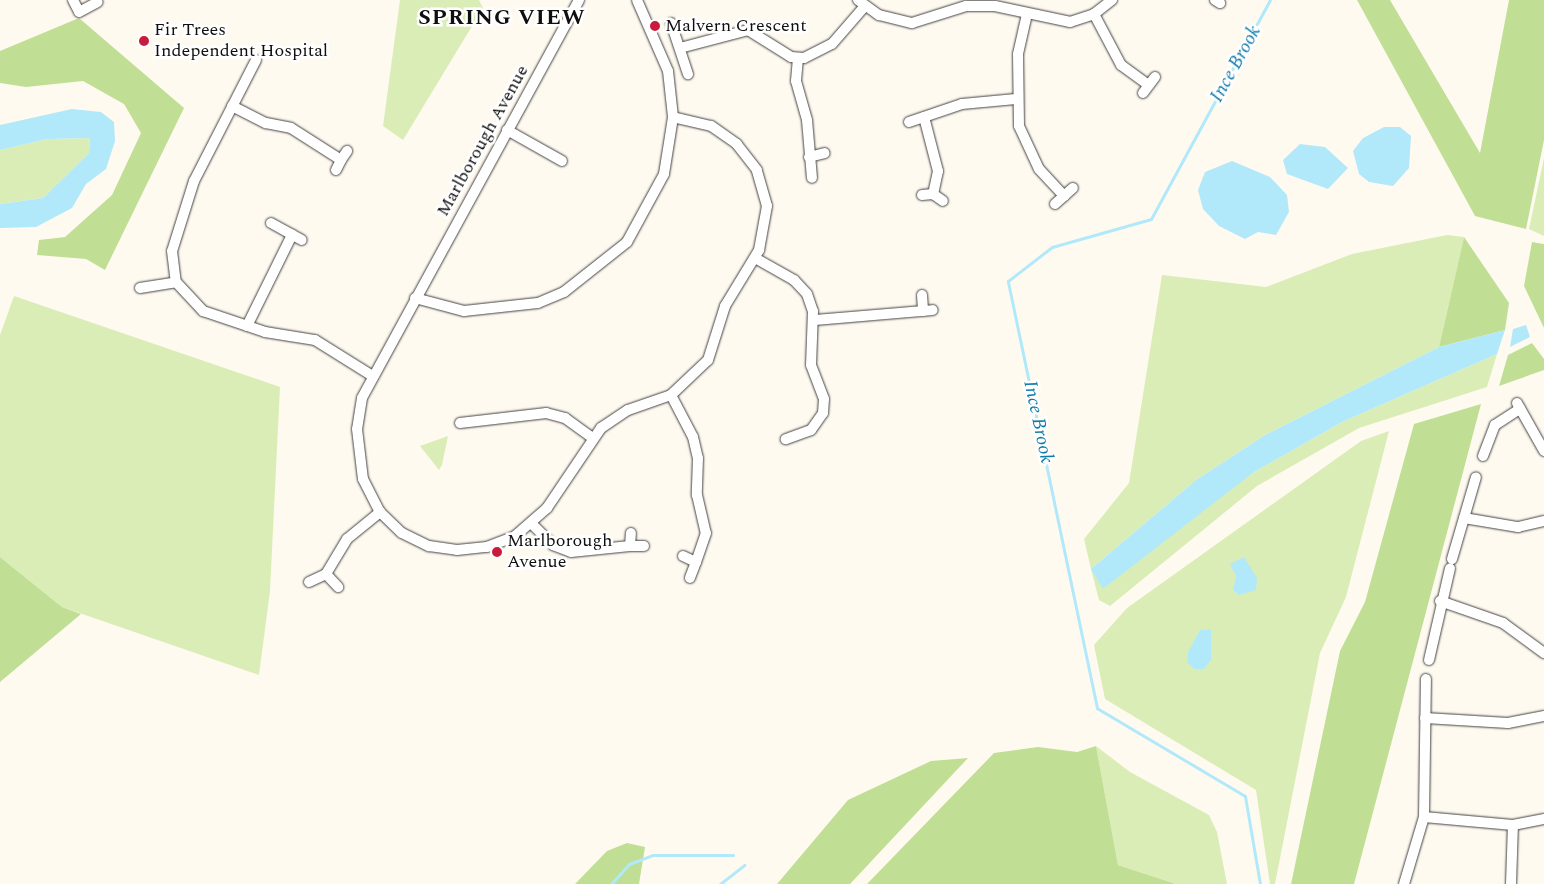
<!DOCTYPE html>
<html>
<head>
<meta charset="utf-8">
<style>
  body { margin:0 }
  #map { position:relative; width:1544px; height:884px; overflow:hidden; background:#fffaf0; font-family:Spectral,serif }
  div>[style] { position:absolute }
  .green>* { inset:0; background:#daedb7 }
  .forest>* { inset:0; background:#c0df95 }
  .water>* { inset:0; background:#b1e9fa }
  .stream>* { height:3px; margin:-1.5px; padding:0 1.5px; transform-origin:1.5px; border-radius:1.5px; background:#b1e9fa }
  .roads { filter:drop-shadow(0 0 1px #424242) drop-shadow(0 0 1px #424242) }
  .street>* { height:10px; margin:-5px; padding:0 5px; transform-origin:5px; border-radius:5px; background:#fff }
  .dots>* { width:14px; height:14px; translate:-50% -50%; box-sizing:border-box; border:2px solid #fff; border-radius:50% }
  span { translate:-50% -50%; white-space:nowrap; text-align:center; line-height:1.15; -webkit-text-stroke:5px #fff; paint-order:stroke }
  .poi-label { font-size:18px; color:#0f0f0f }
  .left { translate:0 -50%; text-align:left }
  .street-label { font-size:18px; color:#0f0f0f }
  .water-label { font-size:19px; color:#0e7baa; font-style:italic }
  .district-label { font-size:22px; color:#0f0f0f; font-weight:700; letter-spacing:1px }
</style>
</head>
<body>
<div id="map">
  <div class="green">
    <i style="clip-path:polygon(400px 0,479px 0,483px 8px,403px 140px,383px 126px)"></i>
    <i style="clip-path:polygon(90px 138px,89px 153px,43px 198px,0 204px,0 150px,47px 139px)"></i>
    <i style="clip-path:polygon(1544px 158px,1544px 236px,1529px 229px)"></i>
    <i style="clip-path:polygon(1447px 235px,1464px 237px,1439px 347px,1265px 435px,1196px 480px,1091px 569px,1193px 515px,1254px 472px,1342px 422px,1497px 354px,1487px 387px,1359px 428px,1257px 486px,1110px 606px,1099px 600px,1091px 569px,1084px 539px,1129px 483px,1162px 275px,1266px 287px,1352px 254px)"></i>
    <i style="clip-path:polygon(14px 296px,280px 387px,270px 591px,259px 675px,62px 607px,0 557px,0 335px)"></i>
    <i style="clip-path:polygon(1389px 431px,1346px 597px,1320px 653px,1275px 884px,1270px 884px,1256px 790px,1105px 699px,1094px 645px,1127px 608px,1361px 441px)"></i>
    <i style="clip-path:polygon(448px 436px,442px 465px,439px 470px,420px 446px)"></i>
    <i style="clip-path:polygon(1096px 746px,1130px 772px,1209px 815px,1217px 832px,1227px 884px,1176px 884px,1118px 865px)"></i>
  </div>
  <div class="forest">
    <i style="clip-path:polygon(1357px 0,1390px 0,1480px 153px,1509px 0,1544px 0,1544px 140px,1526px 229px,1475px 216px)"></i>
    <i style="clip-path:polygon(79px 18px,184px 108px,105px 270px,86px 259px,37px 255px,39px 240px,65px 237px,112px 195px,141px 133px,124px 104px,83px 81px,26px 87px,0 83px,0 51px)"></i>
    <i style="clip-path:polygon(1464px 237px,1509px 303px,1505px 330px,1439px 347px)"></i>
    <i style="clip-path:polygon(1532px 242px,1544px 244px,1544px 328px,1524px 286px)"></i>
    <i style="clip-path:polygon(1532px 343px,1544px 359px,1544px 370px,1499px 386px,1508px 355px)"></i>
    <i style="clip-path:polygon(1481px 404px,1354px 884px,1291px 884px,1340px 651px,1365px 602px,1414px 424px)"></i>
    <i style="clip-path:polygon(0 557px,62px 607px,81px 614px,0 682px)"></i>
    <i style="clip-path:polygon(1096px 746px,1118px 865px,1176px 884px,867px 884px,994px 753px,1038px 747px,1077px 752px)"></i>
    <i style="clip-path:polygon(968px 758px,850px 884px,777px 884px,848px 800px,931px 761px)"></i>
    <i style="clip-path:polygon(627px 843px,645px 847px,639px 884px,575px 884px,607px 851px)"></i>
  </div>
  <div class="water">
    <i style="clip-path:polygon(72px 109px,101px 112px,114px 122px,115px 141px,106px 169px,86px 184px,72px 208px,36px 227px,0 228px,0 204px,43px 198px,89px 153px,90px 138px,47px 139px,0 150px,0 125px)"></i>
    <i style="clip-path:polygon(1384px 127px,1400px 127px,1411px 136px,1409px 168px,1393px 186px,1369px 182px,1359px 174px,1353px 151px,1363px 138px)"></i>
    <i style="clip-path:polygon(1300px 144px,1325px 147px,1348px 168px,1328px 189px,1287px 174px,1283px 160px)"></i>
    <i style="clip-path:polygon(1232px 161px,1270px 177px,1287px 195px,1289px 212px,1276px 235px,1258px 232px,1245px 239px,1219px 226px,1203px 209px,1198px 190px,1205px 172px)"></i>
    <i style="clip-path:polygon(1526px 325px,1530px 337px,1510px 347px,1513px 329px)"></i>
    <i style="clip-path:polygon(1505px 330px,1497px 354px,1342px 422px,1254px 472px,1103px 589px,1091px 569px,1196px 480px,1265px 435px,1439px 347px)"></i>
    <i style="clip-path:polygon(1244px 557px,1257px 578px,1256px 590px,1239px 595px,1233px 590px,1236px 576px,1230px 564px)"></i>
    <i style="clip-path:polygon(1211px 629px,1211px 660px,1204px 669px,1194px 669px,1187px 662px,1188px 652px,1200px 630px)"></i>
  </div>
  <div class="stream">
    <i style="left:611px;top:884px;width:27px;rotate:-48deg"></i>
    <i style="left:629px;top:864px;width:25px;rotate:-21deg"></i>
    <i style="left:652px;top:855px;width:81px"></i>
    <i style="left:720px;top:884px;width:31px;rotate:-38deg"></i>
    <i style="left:1260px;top:884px;width:89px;rotate:-99.7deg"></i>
    <i style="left:1245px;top:796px;width:172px;rotate:-149.3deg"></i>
    <i style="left:1097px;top:708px;width:436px;rotate:-101.8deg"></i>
    <i style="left:1008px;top:281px;width:56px;rotate:-37.7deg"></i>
    <i style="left:1052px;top:247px;width:103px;rotate:-15.8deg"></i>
    <i style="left:1151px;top:219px;width:249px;rotate:-61.5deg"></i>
  </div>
  <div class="roads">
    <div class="street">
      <i style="left:73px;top:0;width:13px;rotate:63deg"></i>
      <i style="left:79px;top:12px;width:21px;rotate:-28deg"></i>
      <i style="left:579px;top:0;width:453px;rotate:118.6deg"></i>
      <i style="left:362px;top:398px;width:31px;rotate:99deg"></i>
      <i style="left:357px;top:429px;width:50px;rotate:83.2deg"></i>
      <i style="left:363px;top:479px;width:37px;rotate:63deg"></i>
      <i style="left:380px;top:512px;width:30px;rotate:44deg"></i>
      <i style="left:402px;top:533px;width:30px;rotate:26deg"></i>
      <i style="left:429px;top:546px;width:28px;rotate:8deg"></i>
      <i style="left:457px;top:550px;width:30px;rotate:-6deg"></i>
      <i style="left:487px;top:547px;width:30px;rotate:-21deg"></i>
      <i style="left:515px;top:536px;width:43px;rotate:-41.2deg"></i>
      <i style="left:547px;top:508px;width:97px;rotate:-56deg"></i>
      <i style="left:601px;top:428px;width:32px;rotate:-34deg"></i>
      <i style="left:628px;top:410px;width:46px;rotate:-19.2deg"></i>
      <i style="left:671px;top:395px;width:51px;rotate:-43.4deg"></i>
      <i style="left:708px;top:360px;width:57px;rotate:-72.5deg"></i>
      <i style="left:725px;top:306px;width:66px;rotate:-58.7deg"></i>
      <i style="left:759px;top:250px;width:45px;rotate:-79.7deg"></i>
      <i style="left:767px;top:206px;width:37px;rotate:-106deg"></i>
      <i style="left:757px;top:170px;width:33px;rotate:-128deg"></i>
      <i style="left:737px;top:144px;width:32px;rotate:-145deg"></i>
      <i style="left:711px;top:126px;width:39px;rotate:-167deg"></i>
      <i style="left:858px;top:0;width:26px;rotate:36deg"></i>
      <i style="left:879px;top:15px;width:34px;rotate:14deg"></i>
      <i style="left:912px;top:23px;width:57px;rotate:-17.5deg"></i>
      <i style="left:966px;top:6px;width:29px"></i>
      <i style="left:995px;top:6px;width:77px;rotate:12deg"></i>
      <i style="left:1070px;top:22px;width:25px;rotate:-18deg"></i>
      <i style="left:1094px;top:14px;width:23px;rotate:-38deg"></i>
      <i style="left:1215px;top:0;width:6px;rotate:31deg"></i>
      <i style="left:1027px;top:14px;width:41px;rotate:102.7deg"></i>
      <i style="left:1018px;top:54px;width:72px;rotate:89.2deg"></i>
      <i style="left:1019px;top:126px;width:47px;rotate:65.1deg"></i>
      <i style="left:1039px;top:169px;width:37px;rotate:47deg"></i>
      <i style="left:1094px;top:14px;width:58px;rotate:62.1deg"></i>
      <i style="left:1121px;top:65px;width:34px;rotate:36deg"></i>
      <i style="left:671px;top:23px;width:54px;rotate:71.6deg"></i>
      <i style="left:680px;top:48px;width:70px;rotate:-14.8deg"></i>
      <i style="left:748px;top:30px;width:51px;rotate:32.1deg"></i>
      <i style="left:791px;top:57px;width:13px;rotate:4deg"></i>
      <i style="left:804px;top:58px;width:31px;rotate:-27deg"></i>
      <i style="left:832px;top:44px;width:49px;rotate:-49.1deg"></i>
      <i style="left:798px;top:58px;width:23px;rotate:95deg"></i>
      <i style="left:796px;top:81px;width:41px;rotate:74.2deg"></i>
      <i style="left:807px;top:120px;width:58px;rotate:85.1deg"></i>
      <i style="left:256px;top:60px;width:136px;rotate:117.1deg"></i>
      <i style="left:194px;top:181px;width:73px;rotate:107.4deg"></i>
      <i style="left:172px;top:251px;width:31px;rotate:83deg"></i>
      <i style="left:176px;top:282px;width:40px;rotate:47deg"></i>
      <i style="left:203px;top:311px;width:65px;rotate:18.7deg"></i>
      <i style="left:265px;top:332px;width:51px;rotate:9.1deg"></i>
      <i style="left:315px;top:340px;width:66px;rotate:32deg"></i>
      <i style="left:1143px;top:93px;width:20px;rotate:-53deg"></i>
      <i style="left:232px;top:106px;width:38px;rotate:27deg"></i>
      <i style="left:266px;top:123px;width:25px;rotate:11deg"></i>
      <i style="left:291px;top:128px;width:59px;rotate:32.6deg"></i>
      <i style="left:341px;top:160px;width:11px;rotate:-56deg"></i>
      <i style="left:924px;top:117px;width:56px;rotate:75.5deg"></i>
      <i style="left:938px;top:171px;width:24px;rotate:102deg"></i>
      <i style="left:909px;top:122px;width:56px;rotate:-18.8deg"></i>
      <i style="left:962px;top:104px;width:54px;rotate:-5.3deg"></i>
      <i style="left:507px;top:130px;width:63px;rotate:29.4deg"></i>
      <i style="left:809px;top:157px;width:16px;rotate:-14deg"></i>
      <i style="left:336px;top:170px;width:11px;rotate:-63deg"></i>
      <i style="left:922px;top:195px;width:11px;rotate:-5deg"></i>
      <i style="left:933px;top:194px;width:12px;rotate:35deg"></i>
      <i style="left:1055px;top:204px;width:24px;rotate:-42deg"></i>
      <i style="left:271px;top:223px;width:35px;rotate:29deg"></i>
      <i style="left:755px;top:258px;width:45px;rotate:29.4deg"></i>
      <i style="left:794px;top:280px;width:19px;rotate:47deg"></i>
      <i style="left:807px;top:294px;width:18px;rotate:71deg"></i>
      <i style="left:813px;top:311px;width:54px;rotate:92.1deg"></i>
      <i style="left:811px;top:365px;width:36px;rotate:69deg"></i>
      <i style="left:824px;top:399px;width:14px;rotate:94deg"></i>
      <i style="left:823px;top:413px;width:21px;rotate:125deg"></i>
      <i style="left:811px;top:430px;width:27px;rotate:160deg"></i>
      <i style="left:140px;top:288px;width:36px;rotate:-9deg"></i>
      <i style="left:922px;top:295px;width:16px;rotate:86deg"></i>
      <i style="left:415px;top:298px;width:51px;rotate:14.9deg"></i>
      <i style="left:464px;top:311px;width:74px;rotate:-6.2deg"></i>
      <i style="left:538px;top:303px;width:28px;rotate:-23deg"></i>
      <i style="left:564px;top:292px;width:80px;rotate:-38.4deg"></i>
      <i style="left:627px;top:242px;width:77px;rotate:-61.4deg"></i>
      <i style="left:664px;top:174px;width:58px;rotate:-81deg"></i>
      <i style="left:673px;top:117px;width:46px;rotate:-96.2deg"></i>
      <i style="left:668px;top:71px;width:77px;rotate:-113.6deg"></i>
      <i style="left:815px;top:320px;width:118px;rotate:-4.8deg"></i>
      <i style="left:247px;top:326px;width:102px;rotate:-63.7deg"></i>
      <i style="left:671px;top:395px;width:47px;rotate:62.4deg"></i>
      <i style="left:693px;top:437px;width:22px;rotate:77deg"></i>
      <i style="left:698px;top:458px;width:37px;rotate:92deg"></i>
      <i style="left:697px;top:495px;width:39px;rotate:77deg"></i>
      <i style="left:706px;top:533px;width:31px;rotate:109deg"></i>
      <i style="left:1517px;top:403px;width:55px;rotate:60.6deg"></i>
      <i style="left:460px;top:423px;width:87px;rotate:-6.6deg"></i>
      <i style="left:546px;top:413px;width:20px;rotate:15deg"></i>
      <i style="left:565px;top:418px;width:32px;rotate:36deg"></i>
      <i style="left:1483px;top:456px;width:33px;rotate:-69deg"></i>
      <i style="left:1495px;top:425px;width:30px;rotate:-33deg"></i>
      <i style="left:1464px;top:518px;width:55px;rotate:9.5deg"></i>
      <i style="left:1518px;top:527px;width:27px;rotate:-13deg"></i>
      <i style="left:532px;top:524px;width:30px;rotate:45deg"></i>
      <i style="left:553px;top:545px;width:19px;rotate:21deg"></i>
      <i style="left:571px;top:552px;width:59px;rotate:-5.8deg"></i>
      <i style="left:630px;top:546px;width:13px;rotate:-86deg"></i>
      <i style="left:630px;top:546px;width:14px"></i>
      <i style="left:683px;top:556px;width:14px;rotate:25deg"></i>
      <i style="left:696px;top:562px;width:17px;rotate:111deg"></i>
      <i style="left:1452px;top:559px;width:85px;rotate:-73.7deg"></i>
      <i style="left:326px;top:574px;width:41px;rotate:-59deg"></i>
      <i style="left:347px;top:539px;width:43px;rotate:-39.3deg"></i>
      <i style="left:309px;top:582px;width:19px;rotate:-25deg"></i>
      <i style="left:326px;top:574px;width:18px;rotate:47deg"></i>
      <i style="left:1440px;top:601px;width:67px;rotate:19.2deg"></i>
      <i style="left:1503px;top:623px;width:51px;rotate:36.2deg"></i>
      <i style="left:1429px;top:660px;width:94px;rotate:-77.1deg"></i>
      <i style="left:1425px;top:718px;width:83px;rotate:3.4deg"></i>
      <i style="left:1508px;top:723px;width:37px;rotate:-11deg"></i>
      <i style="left:1424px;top:817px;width:138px;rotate:-89.2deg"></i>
      <i style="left:1404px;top:884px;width:70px;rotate:-73.4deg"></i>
      <i style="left:1424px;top:817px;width:89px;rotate:5.1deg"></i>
      <i style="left:1513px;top:825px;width:32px;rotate:-11deg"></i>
      <i style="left:1511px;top:884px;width:59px;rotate:-88.1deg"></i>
    </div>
  </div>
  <div class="dots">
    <i style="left:655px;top:26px;background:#c91c3c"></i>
    <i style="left:144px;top:41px;background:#c91c3c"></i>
    <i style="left:497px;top:552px;background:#c91c3c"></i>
  </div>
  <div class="poi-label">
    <span class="left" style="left:665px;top:26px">Malvern Crescent</span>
    <span class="left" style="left:154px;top:41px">Fir Trees<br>Independent Hospital</span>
    <span class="left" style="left:507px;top:552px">Marlborough<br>Avenue</span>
  </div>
  <div class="street-label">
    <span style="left:483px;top:141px;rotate:-61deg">Marlborough Avenue</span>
  </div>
  <div class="water-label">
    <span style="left:1236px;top:64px;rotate:-61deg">Ince Brook</span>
    <span style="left:1038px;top:422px;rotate:78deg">Ince Brook</span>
  </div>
  <div class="district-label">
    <span style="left:502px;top:18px">SPRING VIEW</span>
  </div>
</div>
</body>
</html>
